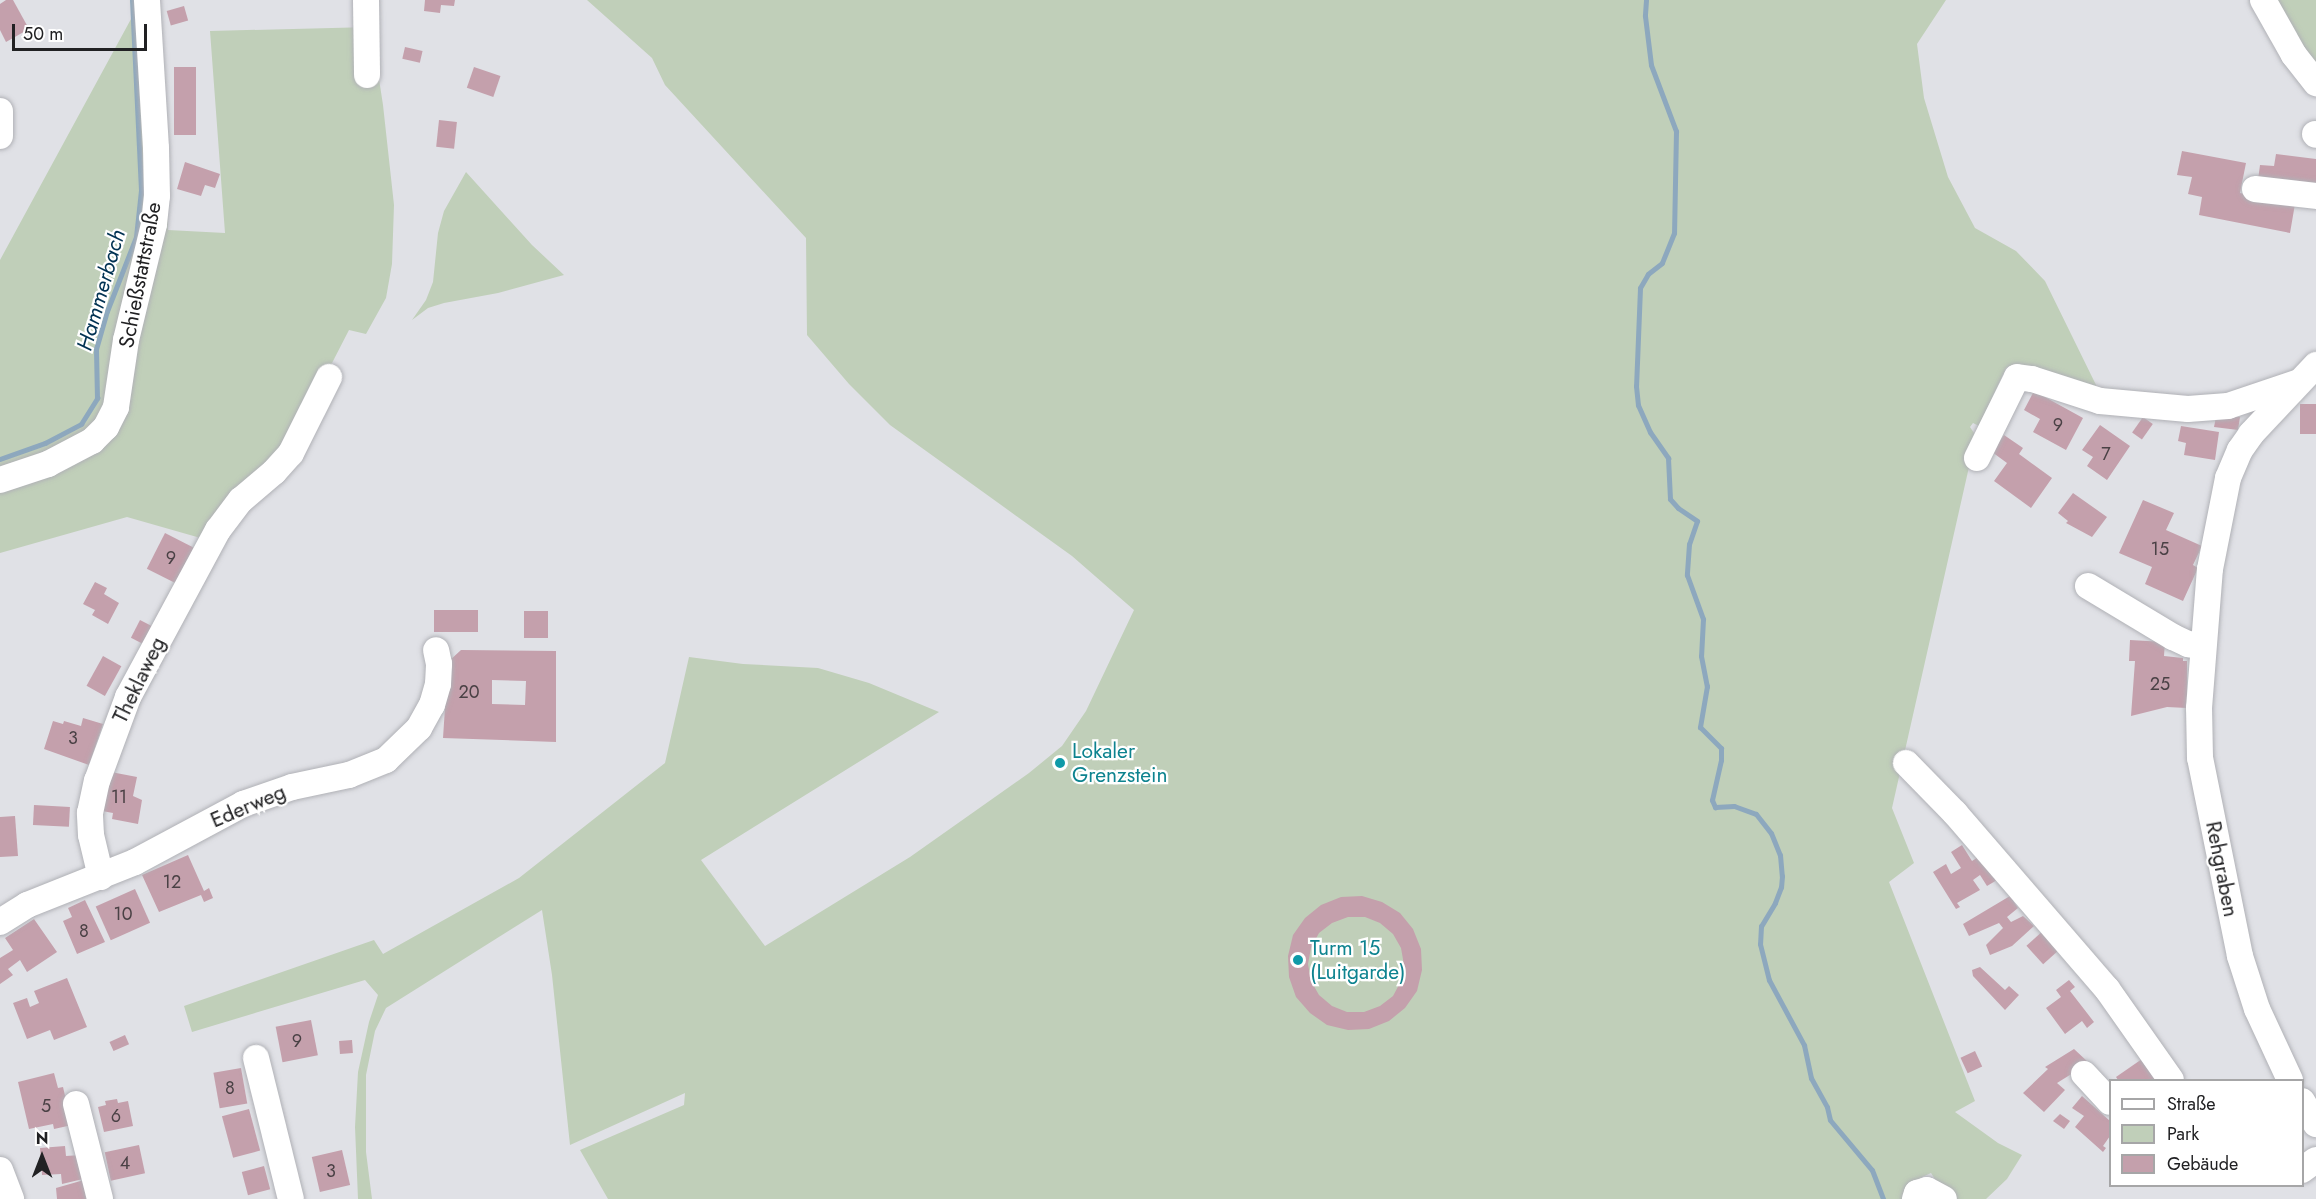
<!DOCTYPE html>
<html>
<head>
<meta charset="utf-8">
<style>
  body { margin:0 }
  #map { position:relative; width:2316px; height:1199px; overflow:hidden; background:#e0e1e6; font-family:Jost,sans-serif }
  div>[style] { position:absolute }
  .green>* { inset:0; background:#c0cfb9 }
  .stream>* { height:5px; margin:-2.5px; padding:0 2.5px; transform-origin:2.5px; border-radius:2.5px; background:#8da8be }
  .building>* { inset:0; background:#c4a0ac; transform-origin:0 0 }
  .roads { filter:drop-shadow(0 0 2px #b0b1b6) drop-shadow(0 0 2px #b0b1b6) }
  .minor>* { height:26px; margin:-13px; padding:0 13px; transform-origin:13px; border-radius:13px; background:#fff }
  .dots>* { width:16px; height:16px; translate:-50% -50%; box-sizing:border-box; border:3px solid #fff; border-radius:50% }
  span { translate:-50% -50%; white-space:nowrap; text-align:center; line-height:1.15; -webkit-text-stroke:4.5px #fff; paint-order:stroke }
  .number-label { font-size:18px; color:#4a4145 }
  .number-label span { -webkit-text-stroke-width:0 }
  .street-label { font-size:21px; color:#212123 }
  .culture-label { font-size:21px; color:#0d838f }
  .left { translate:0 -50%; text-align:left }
  .water-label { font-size:22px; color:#013252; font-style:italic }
  .legend { position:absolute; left:2109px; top:1079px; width:195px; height:108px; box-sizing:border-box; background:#fff; border:2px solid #a6a6a7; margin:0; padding:8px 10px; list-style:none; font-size:18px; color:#212123 }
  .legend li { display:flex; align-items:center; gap:12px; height:30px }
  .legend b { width:30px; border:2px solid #a6a6a7 }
  .north { position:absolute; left:12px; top:1127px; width:60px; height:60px; -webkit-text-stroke:4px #fff; paint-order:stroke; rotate:0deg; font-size:16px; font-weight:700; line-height:24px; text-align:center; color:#212123 }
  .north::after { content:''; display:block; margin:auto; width:21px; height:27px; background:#212123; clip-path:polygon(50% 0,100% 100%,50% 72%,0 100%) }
  .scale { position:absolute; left:12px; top:24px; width:135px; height:27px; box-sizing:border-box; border:3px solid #212123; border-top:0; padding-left:8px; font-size:18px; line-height:21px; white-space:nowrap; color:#212123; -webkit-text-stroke:4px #fff; paint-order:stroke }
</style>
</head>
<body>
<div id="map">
  <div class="green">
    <i style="clip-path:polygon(587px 0,1946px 0,1917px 44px,1924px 98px,1948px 177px,1975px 228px,2016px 251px,2045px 281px,2097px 387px,2055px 383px,2009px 366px,2006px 368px,1979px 426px,1973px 423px,1970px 427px,1976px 436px,1892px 808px,1914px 863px,1889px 882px,1975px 1101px,1955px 1112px,1998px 1143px,2022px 1155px,2007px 1179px,1986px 1199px,1948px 1199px,1931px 1173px,1920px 1178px,1931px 1199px,608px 1199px,580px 1150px,684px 1105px,685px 1093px,570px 1145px,552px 975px,542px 910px,386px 1008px,375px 1031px,366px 1075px,366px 1152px,372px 1199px,358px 1199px,355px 1127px,358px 1072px,369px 1022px,378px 995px,365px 980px,192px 1032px,184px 1006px,374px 940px,383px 954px,519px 878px,665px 763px,689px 657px,743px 664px,818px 668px,869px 683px,939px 712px,701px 860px,765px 946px,910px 857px,1029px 773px,1062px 746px,1086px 711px,1134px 610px,1072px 556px,890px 425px,849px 384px,807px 335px,806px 238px,665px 85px,652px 58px)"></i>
    <i style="clip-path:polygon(2275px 0,2316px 0,2316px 67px)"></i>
    <i style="clip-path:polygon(131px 19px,159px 38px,168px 230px,225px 233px,210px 31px,371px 27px,383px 105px,394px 205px,392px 264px,386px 298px,366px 334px,349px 330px,296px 433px,204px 539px,127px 517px,0 553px,0 260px)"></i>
    <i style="clip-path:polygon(466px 172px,532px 245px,564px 275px,498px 293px,444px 303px,428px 308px,412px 320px,426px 300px,433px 282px,438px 233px,444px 211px)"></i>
  </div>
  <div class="stream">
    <i style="left:1646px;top:0;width:16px;rotate:94deg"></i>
    <i style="left:1645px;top:16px;width:49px;rotate:83deg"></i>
    <i style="left:1651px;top:65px;width:71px;rotate:69.3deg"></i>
    <i style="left:1676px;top:131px;width:102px;rotate:91.1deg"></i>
    <i style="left:1674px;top:233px;width:32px;rotate:112deg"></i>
    <i style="left:1662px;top:263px;width:18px;rotate:142deg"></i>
    <i style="left:1648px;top:274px;width:16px;rotate:120deg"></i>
    <i style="left:1640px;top:288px;width:98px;rotate:92.3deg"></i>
    <i style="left:1636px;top:386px;width:19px;rotate:84deg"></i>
    <i style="left:1638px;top:405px;width:30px;rotate:66deg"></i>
    <i style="left:1650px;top:432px;width:32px;rotate:55deg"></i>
    <i style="left:1668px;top:458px;width:41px;rotate:87.2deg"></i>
    <i style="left:1670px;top:499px;width:12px;rotate:48deg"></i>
    <i style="left:1678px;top:508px;width:23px;rotate:34deg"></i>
    <i style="left:1697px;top:521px;width:24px;rotate:109deg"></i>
    <i style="left:1689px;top:544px;width:31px;rotate:94deg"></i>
    <i style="left:1687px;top:575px;width:47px;rotate:70deg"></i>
    <i style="left:1703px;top:619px;width:37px;rotate:93deg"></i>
    <i style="left:1701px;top:656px;width:31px;rotate:79deg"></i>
    <i style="left:1707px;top:686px;width:42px;rotate:99.7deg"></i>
    <i style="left:1700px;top:727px;width:30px;rotate:45deg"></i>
    <i style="left:1721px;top:748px;width:12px;rotate:90deg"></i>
    <i style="left:1721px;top:760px;width:41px;rotate:102.7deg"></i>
    <i style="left:1712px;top:800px;width:8px;rotate:67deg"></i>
    <i style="left:1715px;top:807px;width:19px;rotate:-3deg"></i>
    <i style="left:1734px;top:806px;width:23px;rotate:20deg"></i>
    <i style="left:1756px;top:814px;width:24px;rotate:52deg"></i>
    <i style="left:1771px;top:833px;width:24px;rotate:68deg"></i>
    <i style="left:1780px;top:855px;width:21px;rotate:85deg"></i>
    <i style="left:1782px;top:876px;width:11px;rotate:95deg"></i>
    <i style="left:1781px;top:887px;width:17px;rotate:111deg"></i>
    <i style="left:1775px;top:903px;width:27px;rotate:121deg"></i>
    <i style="left:1761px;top:926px;width:18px;rotate:93deg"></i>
    <i style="left:1760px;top:944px;width:37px;rotate:76deg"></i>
    <i style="left:1769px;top:980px;width:74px;rotate:61.7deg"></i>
    <i style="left:1804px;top:1045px;width:34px;rotate:78deg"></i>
    <i style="left:1811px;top:1078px;width:33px;rotate:61deg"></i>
    <i style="left:1827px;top:1107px;width:13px;rotate:77deg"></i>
    <i style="left:1830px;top:1120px;width:65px;rotate:50deg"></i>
    <i style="left:1872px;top:1170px;width:31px;rotate:69deg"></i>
    <i style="left:0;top:459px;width:48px;rotate:-19.6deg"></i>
    <i style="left:45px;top:443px;width:41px;rotate:-27.8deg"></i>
    <i style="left:81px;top:424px;width:31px;rotate:-58deg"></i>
    <i style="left:97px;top:398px;width:49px;rotate:-91.2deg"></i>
    <i style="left:96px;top:349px;width:40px;rotate:-74deg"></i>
    <i style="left:107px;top:311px;width:79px;rotate:-68.6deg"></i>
    <i style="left:136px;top:237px;width:47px;rotate:-83.9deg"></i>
    <i style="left:141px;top:190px;width:190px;rotate:-92.7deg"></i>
  </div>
  <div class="building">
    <i style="clip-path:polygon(6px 0,13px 0,29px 29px,6px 42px,0 30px,0 4px)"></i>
    <i style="clip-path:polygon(425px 0,455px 0,454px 6px,441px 5px,440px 13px,424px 11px)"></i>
    <i style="left:184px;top:6px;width:15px;height:18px;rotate:74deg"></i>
    <i style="left:405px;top:47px;width:18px;height:12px;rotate:13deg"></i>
    <i style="left:174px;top:67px;width:22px;height:68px"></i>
    <i style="left:474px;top:67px;width:28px;height:22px;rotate:19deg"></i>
    <i style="left:439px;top:120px;width:18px;height:27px;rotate:6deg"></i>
    <i style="clip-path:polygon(2182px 151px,2246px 163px,2240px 193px,2295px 204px,2290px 233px,2199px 215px,2202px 197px,2188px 194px,2192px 177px,2177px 175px)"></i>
    <i style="clip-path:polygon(2276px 154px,2316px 159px,2316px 188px,2258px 180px,2260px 165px,2274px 166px)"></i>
    <i style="clip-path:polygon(185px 162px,220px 174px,215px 188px,205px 185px,201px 196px,177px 189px)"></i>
    <i style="clip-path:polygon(2034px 391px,2083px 418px,2066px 450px,2033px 432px,2040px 419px,2024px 410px)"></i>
    <i style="left:2300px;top:404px;width:16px;height:30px"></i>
    <i style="clip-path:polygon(2230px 416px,2240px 417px,2238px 430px,2214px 427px,2216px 417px)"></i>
    <i style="left:2143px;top:417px;width:12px;height:19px;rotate:35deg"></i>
    <i style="clip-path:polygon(2100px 425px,2130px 446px,2107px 480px,2087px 466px,2093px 457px,2082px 450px)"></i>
    <i style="clip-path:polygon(2181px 426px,2219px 432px,2215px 460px,2184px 455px,2186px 443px,2178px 441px)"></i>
    <i style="clip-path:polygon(2004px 435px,2023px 448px,2019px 454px,2052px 478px,2031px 508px,1994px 481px,2007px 463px,1992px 452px)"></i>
    <i style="clip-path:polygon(2073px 493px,2107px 517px,2092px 537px,2066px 523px,2068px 521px,2058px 513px)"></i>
    <i style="clip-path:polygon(2143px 500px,2174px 513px,2166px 530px,2202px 546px,2193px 565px,2198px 568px,2183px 601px,2145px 584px,2152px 567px,2119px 553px)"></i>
    <i style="left:165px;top:533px;width:33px;height:40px;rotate:27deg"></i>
    <i style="clip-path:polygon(95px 582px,107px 588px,104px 594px,119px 603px,108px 624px,92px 615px,95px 610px,83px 604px)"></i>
    <i style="left:434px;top:610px;width:44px;height:22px"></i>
    <i style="left:524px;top:611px;width:24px;height:27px"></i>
    <i style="left:140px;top:620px;width:18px;height:20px;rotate:27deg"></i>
    <i style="clip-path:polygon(2130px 640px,2165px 642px,2164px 656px,2183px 658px,2183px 661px,2187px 661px,2187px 708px,2167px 707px,2131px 716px,2135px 661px,2129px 661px)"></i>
    <i style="clip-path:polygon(evenodd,461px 650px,556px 651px,556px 742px,443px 738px,448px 662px,461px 650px,492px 680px,526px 681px,525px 705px,492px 704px,492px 680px)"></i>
    <i style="left:103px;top:656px;width:21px;height:34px;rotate:29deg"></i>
    <i style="clip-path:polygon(83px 718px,103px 724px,89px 765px,44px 749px,53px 721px,63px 724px,64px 721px,81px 726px)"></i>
    <i style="clip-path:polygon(111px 772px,137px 777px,133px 796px,142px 800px,138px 824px,112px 819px,113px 813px,102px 811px)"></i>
    <i style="left:34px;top:805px;width:36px;height:20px;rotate:3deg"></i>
    <i style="clip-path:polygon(15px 816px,18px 856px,0 857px,0 817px)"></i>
    <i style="clip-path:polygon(1962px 845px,1972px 861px,1986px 852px,2002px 877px,1987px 886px,1980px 875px,1973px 880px,1980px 890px,1957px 903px,1960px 907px,1956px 909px,1933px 872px,1946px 864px,1951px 874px,1961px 868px,1951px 852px)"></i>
    <i style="clip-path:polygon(188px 855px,204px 891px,209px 888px,213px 898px,204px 902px,201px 895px,159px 912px,142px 875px)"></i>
    <i style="left:135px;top:889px;width:37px;height:43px;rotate:66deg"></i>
    <i style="clip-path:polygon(evenodd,1362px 896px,1382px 902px,1400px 913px,1413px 929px,1421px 949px,1422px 970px,1417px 991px,1405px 1008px,1389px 1021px,1369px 1029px,1348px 1030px,1327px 1025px,1310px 1013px,1296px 997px,1289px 977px,1288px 956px,1293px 935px,1305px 918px,1321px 905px,1341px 897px,1362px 896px,1348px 917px,1365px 917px,1380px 923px,1393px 934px,1401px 948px,1404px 965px,1401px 981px,1393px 996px,1380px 1006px,1364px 1012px,1347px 1012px,1332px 1006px,1319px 995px,1311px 981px,1308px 964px,1311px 948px,1319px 933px,1332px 923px,1348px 917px)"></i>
    <i style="clip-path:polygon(2010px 896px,2018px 908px,2007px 917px,2011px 922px,2023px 916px,2034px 926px,2012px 946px,1990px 955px,1986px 945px,2003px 928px,1999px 923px,1969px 936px,1963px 924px)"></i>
    <i style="clip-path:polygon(85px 900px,105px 942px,77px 954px,63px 921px,72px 917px,68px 908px)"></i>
    <i style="clip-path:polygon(34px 919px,57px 952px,27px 972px,20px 960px,8px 969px,13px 975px,0 984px,0 958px,13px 950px,5px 938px)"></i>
    <i style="left:2045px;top:929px;width:25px;height:25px;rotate:48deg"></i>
    <i style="clip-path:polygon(1980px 967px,2005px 990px,2009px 986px,2019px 995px,2005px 1010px,1973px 976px,1972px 970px)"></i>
    <i style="clip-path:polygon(67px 978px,87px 1027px,54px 1040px,50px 1030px,27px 1039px,13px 1003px,27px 998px,30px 1007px,39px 1003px,34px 991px)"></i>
    <i style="clip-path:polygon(2069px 980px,2075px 987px,2070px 991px,2094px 1022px,2087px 1028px,2082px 1021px,2065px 1034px,2046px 1008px,2061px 997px,2056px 990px)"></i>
    <i style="left:311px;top:1020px;width:36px;height:36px;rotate:79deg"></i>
    <i style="left:125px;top:1035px;width:10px;height:17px;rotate:66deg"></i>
    <i style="left:352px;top:1040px;width:13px;height:13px;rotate:86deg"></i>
    <i style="clip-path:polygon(2074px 1049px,2089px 1063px,2057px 1083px,2065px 1090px,2044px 1112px,2023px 1093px,2048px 1069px,2045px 1067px)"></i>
    <i style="left:1975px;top:1051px;width:17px;height:16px;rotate:65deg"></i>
    <i style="clip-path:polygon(2142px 1059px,2156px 1080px,2118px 1080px,2116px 1077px)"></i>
    <i style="left:241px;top:1068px;width:36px;height:28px;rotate:80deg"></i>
    <i style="clip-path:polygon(54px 1073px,58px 1088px,63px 1087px,72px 1125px,54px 1129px,53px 1124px,29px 1129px,18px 1082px)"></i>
    <i style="clip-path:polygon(2082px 1096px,2110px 1121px,2110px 1136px,2103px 1146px,2106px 1148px,2103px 1152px,2075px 1127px,2084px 1116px,2072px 1108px)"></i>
    <i style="clip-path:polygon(117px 1099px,118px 1103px,128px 1101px,133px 1126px,104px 1132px,98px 1107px,106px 1105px,105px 1101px)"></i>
    <i style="left:249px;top:1109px;width:43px;height:28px;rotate:75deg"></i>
    <i style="clip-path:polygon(2060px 1114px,2070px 1121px,2064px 1129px,2053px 1121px)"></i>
    <i style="left:139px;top:1145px;width:29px;height:35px;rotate:78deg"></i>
    <i style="clip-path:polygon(65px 1146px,66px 1156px,81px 1155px,83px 1179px,62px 1184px,61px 1174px,42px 1175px,40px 1148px)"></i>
    <i style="left:342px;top:1150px;width:36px;height:31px;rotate:77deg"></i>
    <i style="left:264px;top:1166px;width:24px;height:23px;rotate:75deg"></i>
    <i style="clip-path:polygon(84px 1180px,86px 1199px,57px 1199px,56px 1188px)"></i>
  </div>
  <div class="roads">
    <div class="minor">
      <i style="left:366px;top:0;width:75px;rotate:89.2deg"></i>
      <i style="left:2263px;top:0;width:63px;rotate:60.6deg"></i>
      <i style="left:2294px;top:55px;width:36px;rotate:52deg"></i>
      <i style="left:0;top:111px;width:25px;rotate:90deg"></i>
      <i style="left:2315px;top:134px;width:1px;rotate:45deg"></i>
      <i style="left:2255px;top:189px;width:61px;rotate:6.5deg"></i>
      <i style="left:1977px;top:458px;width:90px;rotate:-63.7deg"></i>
      <i style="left:2017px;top:377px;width:15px;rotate:8deg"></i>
      <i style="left:2032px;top:379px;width:71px;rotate:17.9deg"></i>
      <i style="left:2100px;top:401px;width:88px;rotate:5.2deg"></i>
      <i style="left:2188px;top:409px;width:40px;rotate:-4.3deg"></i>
      <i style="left:2228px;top:406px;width:75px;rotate:-18.7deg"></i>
      <i style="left:0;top:480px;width:51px;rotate:-18.4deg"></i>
      <i style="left:48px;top:464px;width:50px;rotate:-27.6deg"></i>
      <i style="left:92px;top:441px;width:20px;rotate:-45deg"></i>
      <i style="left:106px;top:427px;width:22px;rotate:-63deg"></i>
      <i style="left:116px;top:407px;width:68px;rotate:-81.5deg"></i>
      <i style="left:126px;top:340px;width:119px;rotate:-76.4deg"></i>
      <i style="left:154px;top:224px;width:28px;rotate:-84deg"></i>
      <i style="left:157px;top:196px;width:48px;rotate:-91.2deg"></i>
      <i style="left:156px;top:148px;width:148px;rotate:-93.5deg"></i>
      <i style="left:2088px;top:586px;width:99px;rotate:31deg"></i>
      <i style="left:2173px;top:637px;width:17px;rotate:25deg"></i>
      <i style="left:2188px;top:644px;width:15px;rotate:11deg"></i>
      <i style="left:1906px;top:763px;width:70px;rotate:45.6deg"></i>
      <i style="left:1955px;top:813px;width:233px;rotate:49.2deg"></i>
      <i style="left:2107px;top:989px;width:111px;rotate:54.9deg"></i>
      <i style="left:101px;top:877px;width:43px;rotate:-103.4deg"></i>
      <i style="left:91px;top:835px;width:22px;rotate:-93deg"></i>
      <i style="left:90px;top:813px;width:33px;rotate:-78deg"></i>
      <i style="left:97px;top:781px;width:90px;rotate:-69.7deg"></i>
      <i style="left:128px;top:697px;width:190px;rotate:-61.7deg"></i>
      <i style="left:218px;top:530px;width:38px;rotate:-53deg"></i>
      <i style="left:241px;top:500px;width:43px;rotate:-40.3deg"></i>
      <i style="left:274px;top:472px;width:25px;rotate:-48deg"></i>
      <i style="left:291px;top:453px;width:85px;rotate:-63.4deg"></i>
      <i style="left:0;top:922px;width:32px;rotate:-32deg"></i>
      <i style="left:27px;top:905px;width:116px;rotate:-21.7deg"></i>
      <i style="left:135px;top:862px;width:123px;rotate:-28.2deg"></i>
      <i style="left:243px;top:804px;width:52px;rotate:-19.1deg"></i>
      <i style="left:292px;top:787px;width:58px;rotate:-11.9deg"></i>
      <i style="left:349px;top:775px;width:40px;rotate:-22deg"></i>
      <i style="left:386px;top:760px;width:46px;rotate:-44.1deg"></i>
      <i style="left:419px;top:728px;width:26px;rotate:-61deg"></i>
      <i style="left:432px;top:705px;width:22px;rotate:-74deg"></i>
      <i style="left:438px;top:684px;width:20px;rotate:-87deg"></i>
      <i style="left:439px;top:664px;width:14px;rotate:-102deg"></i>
      <i style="left:256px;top:1058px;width:145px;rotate:76.1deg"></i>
      <i style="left:2084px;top:1074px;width:38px;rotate:47deg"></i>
      <i style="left:2290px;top:1080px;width:78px;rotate:-114.9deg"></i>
      <i style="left:2257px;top:1009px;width:56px;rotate:-107.8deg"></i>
      <i style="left:2240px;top:956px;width:202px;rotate:-101.4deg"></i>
      <i style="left:2200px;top:758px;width:50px;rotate:-91.1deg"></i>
      <i style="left:2199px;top:708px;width:139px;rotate:-85.5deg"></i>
      <i style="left:2210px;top:569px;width:93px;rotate:-78.8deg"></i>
      <i style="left:2228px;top:478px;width:30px;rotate:-67deg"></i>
      <i style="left:2240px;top:450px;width:19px;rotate:-55deg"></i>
      <i style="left:2251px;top:434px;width:95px;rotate:-46.7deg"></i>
      <i style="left:2302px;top:1101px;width:27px;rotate:59deg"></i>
      <i style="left:76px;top:1104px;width:98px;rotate:75.8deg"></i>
      <i style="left:0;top:1170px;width:31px;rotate:69deg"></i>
      <i style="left:2302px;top:1170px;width:17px;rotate:-36deg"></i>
      <i style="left:1915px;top:1199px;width:6px;rotate:-72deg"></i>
      <i style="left:1917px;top:1193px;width:10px;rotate:-17deg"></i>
      <i style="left:1927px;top:1190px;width:19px;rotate:28deg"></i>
    </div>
  </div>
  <div class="dots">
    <i style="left:1060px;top:763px;background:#0f9aa8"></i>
    <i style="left:1298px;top:960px;background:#0f9aa8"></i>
  </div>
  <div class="number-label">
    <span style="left:2058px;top:425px">9</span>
    <span style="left:2106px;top:454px">7</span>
    <span style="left:2160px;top:549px">15</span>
    <span style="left:171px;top:558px">9</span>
    <span style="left:2160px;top:684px">25</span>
    <span style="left:469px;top:692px">20</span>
    <span style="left:73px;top:738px">3</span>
    <span style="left:119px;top:797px">11</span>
    <span style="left:172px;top:882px">12</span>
    <span style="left:123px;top:914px">10</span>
    <span style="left:84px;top:931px">8</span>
    <span style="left:297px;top:1041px">9</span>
    <span style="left:230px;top:1088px">8</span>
    <span style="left:46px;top:1106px">5</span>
    <span style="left:116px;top:1116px">6</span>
    <span style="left:125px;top:1163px">4</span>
    <span style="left:331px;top:1171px">3</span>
  </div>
  <div class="street-label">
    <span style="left:140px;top:275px;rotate:-79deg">Schießstattstraße</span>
    <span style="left:139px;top:680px;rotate:-64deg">Theklaweg</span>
    <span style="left:248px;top:806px;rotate:-23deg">Ederweg</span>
    <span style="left:2222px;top:869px;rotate:79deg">Rehgraben</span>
  </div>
  <div class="culture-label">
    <span class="left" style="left:1072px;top:763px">Lokaler<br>Grenzstein</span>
    <span class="left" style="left:1310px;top:960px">Turm 15<br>(Luitgarde)</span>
  </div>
  <div class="water-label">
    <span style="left:101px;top:290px;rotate:-74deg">Hammerbach</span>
  </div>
  <ul class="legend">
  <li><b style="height:8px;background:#fff"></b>Straße</li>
  <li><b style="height:16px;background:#c0cfb9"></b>Park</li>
  <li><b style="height:16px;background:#c4a0ac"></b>Gebäude</li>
  </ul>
  <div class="north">N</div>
  <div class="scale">50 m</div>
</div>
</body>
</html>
